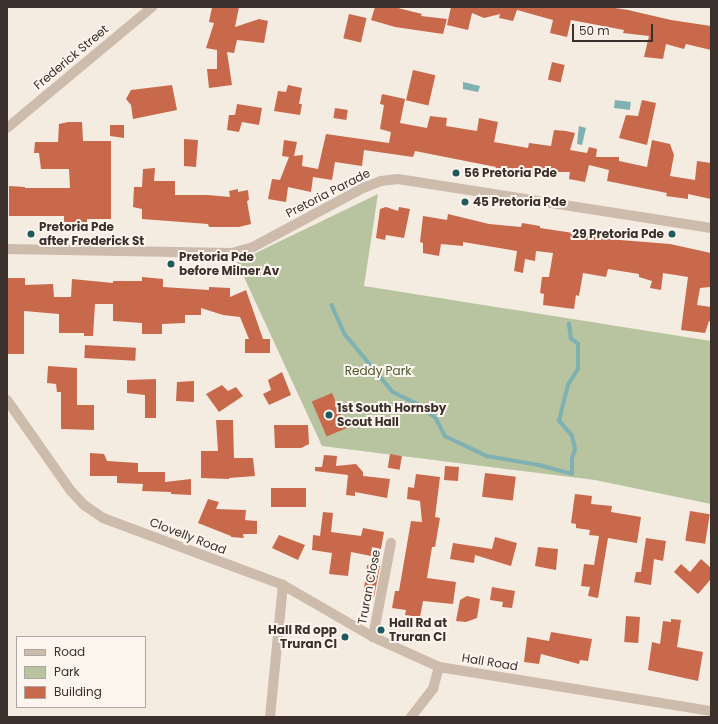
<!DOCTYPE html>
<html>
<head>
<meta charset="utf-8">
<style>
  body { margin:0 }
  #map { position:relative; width:718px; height:724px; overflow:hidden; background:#f4ebe1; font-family:Poppins,sans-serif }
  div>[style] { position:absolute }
  .green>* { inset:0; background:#b8c4a0 }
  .water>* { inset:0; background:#7fb0b2; transform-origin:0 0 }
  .stream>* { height:3.5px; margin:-1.75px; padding:0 1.75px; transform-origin:1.75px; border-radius:1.75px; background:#7fb0b2 }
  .building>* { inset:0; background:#c8694b; transform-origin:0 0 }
  .minor>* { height:10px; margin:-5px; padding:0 5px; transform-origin:5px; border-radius:5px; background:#cdbbac }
  .dots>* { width:11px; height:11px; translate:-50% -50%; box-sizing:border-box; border:2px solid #fbf5ee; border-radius:50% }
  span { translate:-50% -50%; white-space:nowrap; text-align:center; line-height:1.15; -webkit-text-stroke:4px #fbf5ee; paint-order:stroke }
  .street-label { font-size:12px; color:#3b302b }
  .poi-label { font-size:12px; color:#3b302b; font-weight:700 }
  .left { translate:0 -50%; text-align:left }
  .right { translate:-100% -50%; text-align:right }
  .park-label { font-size:12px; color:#4a5a2e }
  .frame { position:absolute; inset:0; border:8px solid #3b302b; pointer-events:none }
  .legend { position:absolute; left:16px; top:636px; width:130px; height:72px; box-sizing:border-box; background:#fbf5ee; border:1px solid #aea6a0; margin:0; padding:5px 7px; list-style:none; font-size:12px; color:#3b302b }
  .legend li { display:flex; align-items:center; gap:8px; height:20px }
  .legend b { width:20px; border:1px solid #aea6a0 }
  .scale { position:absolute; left:572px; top:24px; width:81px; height:18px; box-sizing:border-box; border:2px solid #3b302b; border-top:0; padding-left:5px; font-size:12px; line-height:14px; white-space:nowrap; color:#3b302b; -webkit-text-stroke:3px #fbf5ee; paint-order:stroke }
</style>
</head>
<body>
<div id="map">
  <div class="green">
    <i style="clip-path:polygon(378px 194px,364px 286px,711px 341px,711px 504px,595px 480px,322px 446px,237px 262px)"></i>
  </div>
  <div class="water">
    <i style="clip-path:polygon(463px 82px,480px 86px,478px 92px,463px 89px)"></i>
    <i style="left:615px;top:100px;width:16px;height:8px;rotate:7deg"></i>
    <i style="clip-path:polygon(579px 126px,586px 128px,582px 145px,577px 144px)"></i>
  </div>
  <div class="stream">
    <i style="left:332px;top:305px;width:32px;rotate:66deg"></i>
    <i style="left:345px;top:334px;width:75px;rotate:50.4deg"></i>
    <i style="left:393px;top:392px;width:25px;rotate:26deg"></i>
    <i style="left:416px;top:403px;width:25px;rotate:37deg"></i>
    <i style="left:436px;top:418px;width:20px;rotate:63deg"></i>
    <i style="left:445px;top:436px;width:47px;rotate:25.5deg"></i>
    <i style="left:487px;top:456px;width:53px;rotate:9.8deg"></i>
    <i style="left:539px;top:465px;width:34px;rotate:15deg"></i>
    <i style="left:572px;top:474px;width:15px;rotate:-90deg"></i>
    <i style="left:572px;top:459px;width:10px;rotate:-73deg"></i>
    <i style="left:575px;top:449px;width:13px;rotate:-103deg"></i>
    <i style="left:572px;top:436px;width:20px;rotate:-131deg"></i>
    <i style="left:559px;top:421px;width:37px;rotate:-76deg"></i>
    <i style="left:568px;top:385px;width:19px;rotate:-58deg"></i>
    <i style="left:578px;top:369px;width:25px;rotate:-90deg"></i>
    <i style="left:578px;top:344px;width:9px;rotate:-144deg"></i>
    <i style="left:571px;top:339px;width:15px;rotate:-98deg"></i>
  </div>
  <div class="building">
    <i style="clip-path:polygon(212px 7px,239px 7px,235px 27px,259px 19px,268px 21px,264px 43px,237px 40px,234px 53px,227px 52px,232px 85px,209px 88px,207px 69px,217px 69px,217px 50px,206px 48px,214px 23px,209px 22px)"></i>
    <i style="clip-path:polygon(375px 7px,394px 7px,422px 14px,421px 16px,447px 19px,443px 34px,395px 27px,371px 20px)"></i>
    <i style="clip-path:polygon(451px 7px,609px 7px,628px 10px,671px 20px,711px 26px,711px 50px,686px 44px,684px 49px,666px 44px,663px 59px,644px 57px,649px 36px,623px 33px,624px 30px,571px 20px,567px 37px,550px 33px,553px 20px,517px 10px,513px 21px,499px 18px,500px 14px,484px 18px,472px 13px,468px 30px,447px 25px)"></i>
    <i style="left:349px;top:14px;width:18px;height:25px;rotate:13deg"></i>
    <i style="left:552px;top:62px;width:13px;height:18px;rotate:13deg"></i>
    <i style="left:413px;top:70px;width:23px;height:31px;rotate:13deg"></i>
    <i style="clip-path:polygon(172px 85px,177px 110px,133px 119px,131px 105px,126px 99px,131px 90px)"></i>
    <i style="clip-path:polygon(288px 85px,302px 88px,299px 104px,302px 104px,300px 115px,274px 111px,278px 91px,286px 92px)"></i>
    <i style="clip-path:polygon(382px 94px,405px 99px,400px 123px,427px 128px,430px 116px,447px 118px,446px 126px,477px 131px,479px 118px,498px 122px,494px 142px,528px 148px,529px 143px,551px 146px,554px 130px,566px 131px,575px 133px,570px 150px,587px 153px,589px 147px,597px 149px,596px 157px,619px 157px,619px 161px,647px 167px,652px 140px,670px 144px,674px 155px,670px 176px,695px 180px,697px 161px,711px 163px,711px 199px,688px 194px,688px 199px,666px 196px,667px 193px,607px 181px,609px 170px,589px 165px,585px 182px,569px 179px,570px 172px,556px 172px,555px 174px,540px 171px,539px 176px,513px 169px,513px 174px,495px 169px,496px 167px,415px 151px,413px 157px,364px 150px,362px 166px,335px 162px,332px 180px,313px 177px,311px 192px,288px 187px,286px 202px,268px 199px,272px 179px,280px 180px,289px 157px,282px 156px,284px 140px,297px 142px,294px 156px,303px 155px,302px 166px,318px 169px,326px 134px,389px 143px,391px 132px,380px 129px,384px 105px,380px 104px)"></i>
    <i style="clip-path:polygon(642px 100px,656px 103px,647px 145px,619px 138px,626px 115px,638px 116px)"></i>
    <i style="clip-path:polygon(237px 104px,262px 108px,259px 125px,242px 122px,239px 132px,227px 130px,229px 115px,235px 115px)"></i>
    <i style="left:335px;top:108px;width:13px;height:10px;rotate:9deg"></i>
    <i style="clip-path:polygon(68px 122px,82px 122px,83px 141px,111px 141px,111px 219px,87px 219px,87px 224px,64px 222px,64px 216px,9px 216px,9px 186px,25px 187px,25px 188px,70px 188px,69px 169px,41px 169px,39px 153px,34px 153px,35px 142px,58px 142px,59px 124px)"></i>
    <i style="clip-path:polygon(110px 125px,124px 125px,124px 138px,110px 136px)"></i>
    <i style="clip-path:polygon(184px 139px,198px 140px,196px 167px,184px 166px)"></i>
    <i style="clip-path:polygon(155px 168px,154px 181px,175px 181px,175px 195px,208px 195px,230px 197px,229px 191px,238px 189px,238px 192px,248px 190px,249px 200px,247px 201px,251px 224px,239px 227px,209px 227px,208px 224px,142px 219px,142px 209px,133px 207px,134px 187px,142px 187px,143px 169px)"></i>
    <i style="clip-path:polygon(386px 207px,398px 211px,399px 207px,410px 209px,404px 238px,386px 235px,385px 240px,376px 238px,380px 209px)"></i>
    <i style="clip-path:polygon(448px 214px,489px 224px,521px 227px,522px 223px,540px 226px,540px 228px,620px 240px,670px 244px,711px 253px,710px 287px,700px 288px,697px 305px,711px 307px,711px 322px,709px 321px,705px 333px,681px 330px,688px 277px,663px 273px,661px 290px,650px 288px,652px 281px,639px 277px,639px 274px,608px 269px,606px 277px,583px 273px,579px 296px,576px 295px,574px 309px,543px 305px,544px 294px,540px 293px,542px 277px,549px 277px,553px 253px,536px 251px,535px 261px,525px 259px,523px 273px,514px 271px,517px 251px,463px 242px,463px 246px,441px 244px,439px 256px,423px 253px,423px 243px,420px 242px,423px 216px,447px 220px)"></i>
    <i style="clip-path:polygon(142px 277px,163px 279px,163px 287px,209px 290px,209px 287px,230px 288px,230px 297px,246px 290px,263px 339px,270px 339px,270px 353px,245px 353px,245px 339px,249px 339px,240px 317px,223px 315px,201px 308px,201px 315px,185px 315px,185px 323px,162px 324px,162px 334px,142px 334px,142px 323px,113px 321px,113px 304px,95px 304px,93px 336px,84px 336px,84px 333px,59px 333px,59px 314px,24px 311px,24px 354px,7px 354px,7px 278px,25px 278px,25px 285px,53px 284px,54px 297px,71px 297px,72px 279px,113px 283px,113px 281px,142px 281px)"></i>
    <i style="left:85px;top:345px;width:51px;height:13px;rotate:3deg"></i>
    <i style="clip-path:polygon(48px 366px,77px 368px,77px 405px,94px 405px,94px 430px,61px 429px,61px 392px,57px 392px,56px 384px,47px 383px)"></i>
    <i style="clip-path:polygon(282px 372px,291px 395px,269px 405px,263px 394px,271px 390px,268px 380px)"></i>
    <i style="clip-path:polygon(156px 379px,156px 418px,145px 418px,145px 395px,127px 393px,127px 380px)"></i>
    <i style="clip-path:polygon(194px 381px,194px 402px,176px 401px,177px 382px)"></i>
    <i style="clip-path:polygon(222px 385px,228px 391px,236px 387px,243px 396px,219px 412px,206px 394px)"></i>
    <i style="left:332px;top:393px;width:38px;height:22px;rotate:67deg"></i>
    <i style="clip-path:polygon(216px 420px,233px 420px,234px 458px,253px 458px,255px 476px,229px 478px,229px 479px,201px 478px,201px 451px,218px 451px)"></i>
    <i style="clip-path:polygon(274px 425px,308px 425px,309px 444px,301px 448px,275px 448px)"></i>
    <i style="clip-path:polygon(90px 453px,104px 454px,107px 461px,138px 463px,138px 472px,165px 472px,165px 482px,191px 479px,191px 495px,171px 494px,171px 492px,142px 491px,143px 484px,117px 483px,117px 476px,90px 476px)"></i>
    <i style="left:390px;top:454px;width:12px;height:14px;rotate:9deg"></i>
    <i style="clip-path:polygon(324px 455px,337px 456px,336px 466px,356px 464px,363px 472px,363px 476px,390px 479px,387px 498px,355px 492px,355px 496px,346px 495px,348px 475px,315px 471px,315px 467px,322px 467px)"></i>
    <i style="left:445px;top:466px;width:14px;height:14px;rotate:4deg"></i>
    <i style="left:485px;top:473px;width:31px;height:24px;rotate:7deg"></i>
    <i style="clip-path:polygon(416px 474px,440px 477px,435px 517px,440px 518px,435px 547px,432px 547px,427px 578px,456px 582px,453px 604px,423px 601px,420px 617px,405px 615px,406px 610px,392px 608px,395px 591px,399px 591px,411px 521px,422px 522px,420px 501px,407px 499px,408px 487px,414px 488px)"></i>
    <i style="left:271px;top:488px;width:35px;height:19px"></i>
    <i style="clip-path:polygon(575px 494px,592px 496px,591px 504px,612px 506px,611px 512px,641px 517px,637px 543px,608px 538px,598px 598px,588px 596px,590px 587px,581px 586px,584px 564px,594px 565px,599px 536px,589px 535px,590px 530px,576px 528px,576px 524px,571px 523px)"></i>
    <i style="clip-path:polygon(208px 499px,219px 502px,216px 509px,246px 510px,245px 520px,257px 521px,257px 534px,243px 534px,244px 538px,231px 537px,231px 536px,198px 523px)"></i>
    <i style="left:690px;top:511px;width:20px;height:30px;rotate:9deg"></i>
    <i style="clip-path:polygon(323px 512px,333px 513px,331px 532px,361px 536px,363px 528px,384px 532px,381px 549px,372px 547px,371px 556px,351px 552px,348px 576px,329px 574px,332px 553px,312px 550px,313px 535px,320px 536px)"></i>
    <i style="clip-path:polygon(279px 535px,305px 545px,298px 560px,272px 548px)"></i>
    <i style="clip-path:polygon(495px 537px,517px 543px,511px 566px,475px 555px,474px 563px,450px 559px,453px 543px,492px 549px)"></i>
    <i style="clip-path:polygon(646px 538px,666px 541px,663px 561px,654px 559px,651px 585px,634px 582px,636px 572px,641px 572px)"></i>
    <i style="clip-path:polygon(538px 547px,558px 549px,556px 570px,535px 566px)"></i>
    <i style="clip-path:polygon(701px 559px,711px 568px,711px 579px,698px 594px,674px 572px,681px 564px,690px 572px)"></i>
    <i style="clip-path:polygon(367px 565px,380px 566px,374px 597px,363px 596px)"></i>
    <i style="clip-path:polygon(492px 587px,515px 591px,512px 608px,502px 607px,503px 602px,490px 600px)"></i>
    <i style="clip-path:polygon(467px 596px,480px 599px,477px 618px,466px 622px,456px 621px,460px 600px)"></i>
    <i style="left:626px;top:616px;width:14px;height:26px;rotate:4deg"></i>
    <i style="clip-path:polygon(671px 619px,681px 620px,677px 647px,703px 652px,698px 681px,648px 670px,652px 642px,660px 644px,663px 621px,671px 622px)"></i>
    <i style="clip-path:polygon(551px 632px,592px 639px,588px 661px,580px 660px,579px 664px,541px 654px,539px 664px,524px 662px,527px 637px,549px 641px)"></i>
  </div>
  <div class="minor">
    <i style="left:7px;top:128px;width:189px;rotate:-39.8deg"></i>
    <i style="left:7px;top:249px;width:225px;rotate:1deg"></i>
    <i style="left:232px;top:253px;width:22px;rotate:-16deg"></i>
    <i style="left:253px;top:247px;width:125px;rotate:-28.2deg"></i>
    <i style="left:363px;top:188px;width:19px;rotate:-21deg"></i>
    <i style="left:381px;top:181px;width:17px;rotate:-7deg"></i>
    <i style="left:398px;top:179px;width:317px;rotate:8.9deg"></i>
    <i style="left:7px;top:400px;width:111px;rotate:54.9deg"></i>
    <i style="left:71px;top:491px;width:19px;rotate:47deg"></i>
    <i style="left:84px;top:505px;width:23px;rotate:34deg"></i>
    <i style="left:103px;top:518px;width:192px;rotate:20.4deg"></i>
    <i style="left:283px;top:585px;width:104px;rotate:30deg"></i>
    <i style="left:373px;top:637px;width:72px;rotate:24.4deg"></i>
    <i style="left:439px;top:667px;width:276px;rotate:9.2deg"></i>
    <i style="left:373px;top:637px;width:96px;rotate:-79.2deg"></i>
    <i style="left:270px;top:717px;width:133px;rotate:-84.4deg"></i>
    <i style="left:411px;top:717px;width:36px;rotate:-52deg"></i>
    <i style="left:433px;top:689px;width:23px;rotate:-75deg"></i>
  </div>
  <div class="dots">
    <i style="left:456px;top:173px;background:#1f5a5e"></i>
    <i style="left:465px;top:202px;background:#1f5a5e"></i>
    <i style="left:31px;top:234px;background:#1f5a5e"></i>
    <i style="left:672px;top:234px;background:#1f5a5e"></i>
    <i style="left:171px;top:264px;background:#1f5a5e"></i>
    <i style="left:329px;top:415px;background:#1f5a5e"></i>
    <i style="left:381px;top:630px;background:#1f5a5e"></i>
    <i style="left:345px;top:637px;background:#1f5a5e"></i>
  </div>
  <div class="street-label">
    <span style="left:71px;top:57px;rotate:-40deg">Frederick Street</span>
    <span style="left:328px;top:193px;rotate:-27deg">Pretoria Parade</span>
    <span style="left:188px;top:536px;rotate:21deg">Clovelly Road</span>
    <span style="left:369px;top:587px;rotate:-79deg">Truran Close</span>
    <span style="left:490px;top:662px;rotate:9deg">Hall Road</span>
  </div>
  <div class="poi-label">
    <span class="left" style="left:464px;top:173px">56 Pretoria Pde</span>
    <span class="left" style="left:473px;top:202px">45 Pretoria Pde</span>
    <span class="left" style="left:39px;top:234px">Pretoria Pde<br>after Frederick St</span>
    <span class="right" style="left:664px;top:234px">29 Pretoria Pde</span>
    <span class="left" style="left:179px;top:264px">Pretoria Pde<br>before Milner Av</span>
    <span class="left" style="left:337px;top:415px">1st South Hornsby<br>Scout Hall</span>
    <span class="left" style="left:389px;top:630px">Hall Rd at<br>Truran Cl</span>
    <span class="right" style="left:337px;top:637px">Hall Rd opp<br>Truran Cl</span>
  </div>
  <div class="park-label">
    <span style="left:378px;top:371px">Reddy Park</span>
  </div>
  <div class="frame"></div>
  <ul class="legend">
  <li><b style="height:5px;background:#cdbbac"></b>Road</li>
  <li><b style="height:11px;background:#b8c4a0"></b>Park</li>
  <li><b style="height:11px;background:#c8694b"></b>Building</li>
  </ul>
  <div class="scale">50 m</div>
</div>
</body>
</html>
